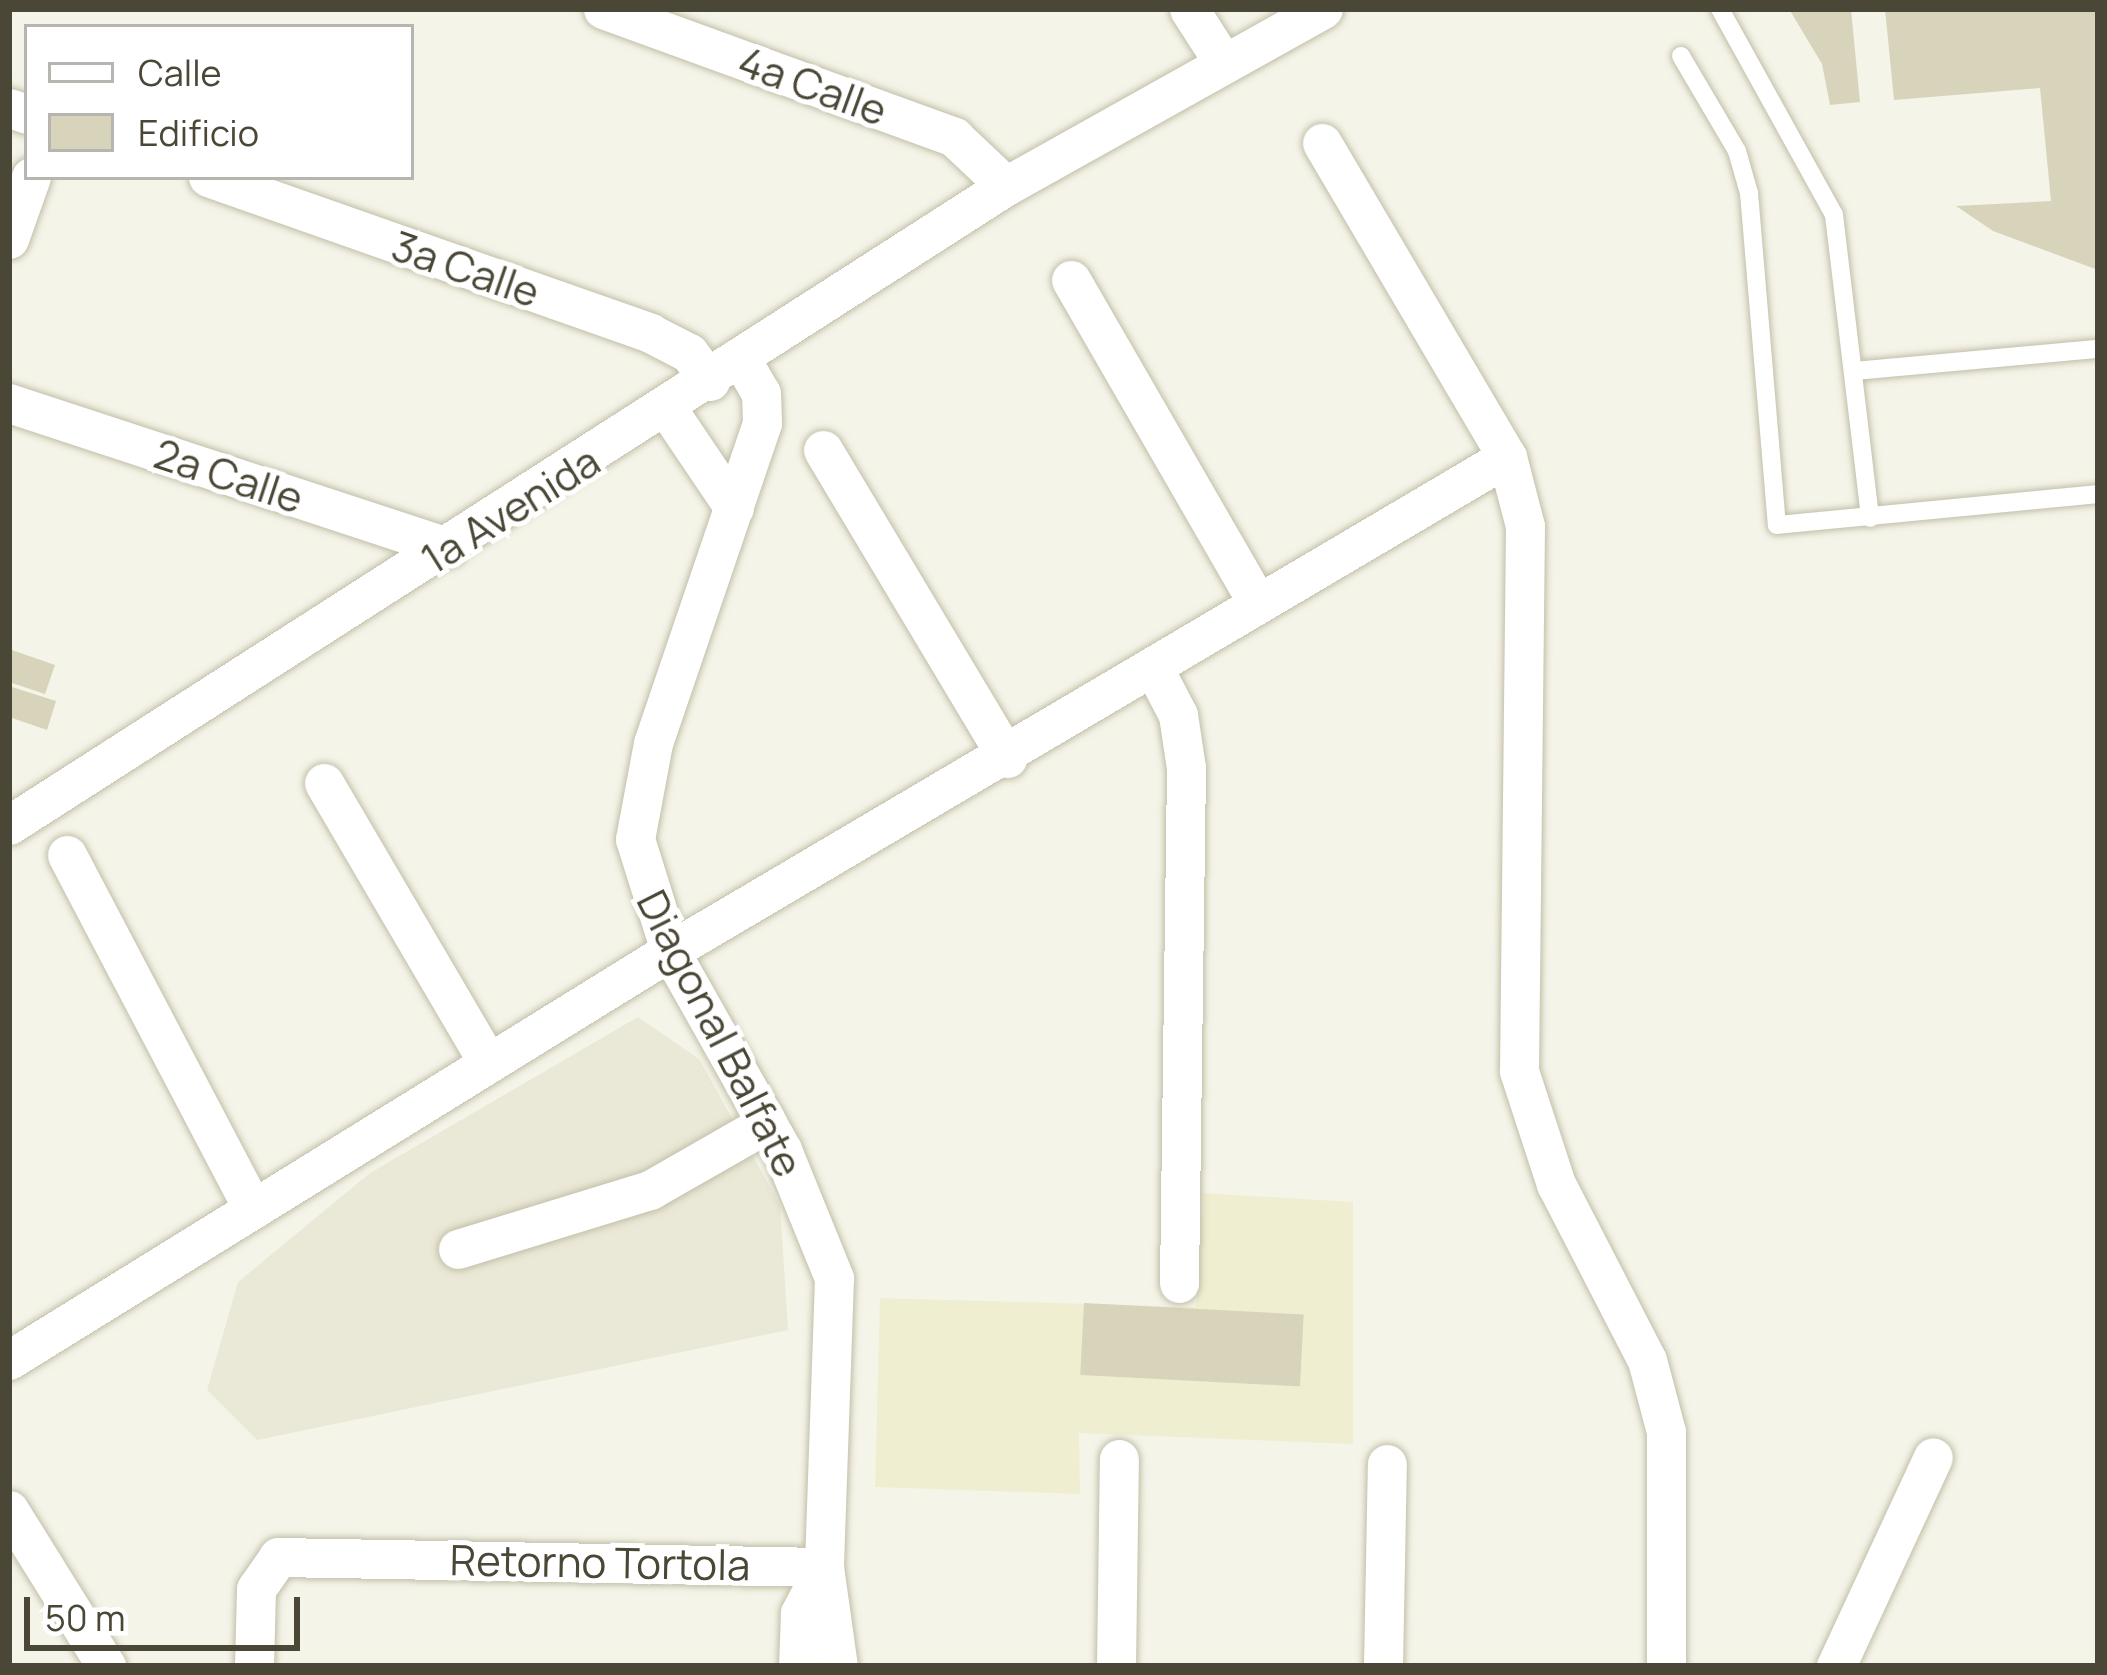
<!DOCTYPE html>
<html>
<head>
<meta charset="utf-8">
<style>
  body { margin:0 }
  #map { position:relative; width:2107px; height:1675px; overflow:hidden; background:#f5f4e8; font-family:Manrope,sans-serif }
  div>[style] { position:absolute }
  .residential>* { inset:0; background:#eae8d6 }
  .education>* { inset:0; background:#f0eed1 }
  .building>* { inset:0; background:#d8d4bc; transform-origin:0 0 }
  .roads { filter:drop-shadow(0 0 3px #c2bfa9) drop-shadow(0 0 3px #c2bfa9) }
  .service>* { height:18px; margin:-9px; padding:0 9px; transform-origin:9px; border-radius:9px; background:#fff }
  .minor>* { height:39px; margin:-19.5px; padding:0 19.5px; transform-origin:19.5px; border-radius:19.5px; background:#fff }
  span { translate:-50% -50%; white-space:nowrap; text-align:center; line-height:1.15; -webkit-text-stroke:10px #fff; paint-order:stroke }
  .street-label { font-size:42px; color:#4a4736 }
  .frame { position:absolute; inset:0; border:12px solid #4a4736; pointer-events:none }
  .legend { position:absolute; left:24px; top:24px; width:390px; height:156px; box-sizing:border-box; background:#fff; border:3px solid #b7b5af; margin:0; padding:15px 21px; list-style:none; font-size:36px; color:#4a4736 }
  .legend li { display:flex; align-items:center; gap:24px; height:60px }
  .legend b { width:60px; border:3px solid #b7b5af }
  .scale { position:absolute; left:24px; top:1597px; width:276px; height:54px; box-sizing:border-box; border:6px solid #4a4736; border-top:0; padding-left:15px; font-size:36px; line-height:42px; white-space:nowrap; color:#4a4736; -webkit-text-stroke:9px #fff; paint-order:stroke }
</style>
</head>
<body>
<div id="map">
  <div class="residential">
    <i style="clip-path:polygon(638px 1017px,699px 1059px,780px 1205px,788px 1330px,257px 1440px,207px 1390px,238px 1282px,370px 1173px)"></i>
  </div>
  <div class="education">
    <i style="clip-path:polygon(1203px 1193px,1353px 1202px,1353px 1444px,1079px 1433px,1080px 1494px,875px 1487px,880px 1298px,1196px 1307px)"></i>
  </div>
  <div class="building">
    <i style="clip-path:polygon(1789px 9px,1851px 9px,1860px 102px,1830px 105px,1822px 64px)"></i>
    <i style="clip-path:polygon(1885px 9px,2098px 9px,2098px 270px,1993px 231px,1956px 206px,2051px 201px,2040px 88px,1894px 100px)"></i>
    <i style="clip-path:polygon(9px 649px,55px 665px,45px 694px,9px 682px)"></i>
    <i style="clip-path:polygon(9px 686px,56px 701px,47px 730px,9px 717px)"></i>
    <i style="left:1084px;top:1303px;width:220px;height:72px;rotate:3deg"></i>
  </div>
  <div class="roads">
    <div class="service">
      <i style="left:1720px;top:9px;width:235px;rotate:61deg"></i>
      <i style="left:1834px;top:215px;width:305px;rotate:83.2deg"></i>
      <i style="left:1681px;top:56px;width:110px;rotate:59.5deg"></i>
      <i style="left:1737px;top:151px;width:44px;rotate:74.1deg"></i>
      <i style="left:1749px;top:193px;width:333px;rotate:85.2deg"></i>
      <i style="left:1777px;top:525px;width:322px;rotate:-5.5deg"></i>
      <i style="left:1855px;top:371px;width:244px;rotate:-5.2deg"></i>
    </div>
    <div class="minor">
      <i style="left:603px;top:9px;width:374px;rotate:20deg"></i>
      <i style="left:954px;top:137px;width:71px;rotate:43.3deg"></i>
      <i style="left:1189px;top:9px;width:63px;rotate:57.3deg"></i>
      <i style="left:9px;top:108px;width:19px;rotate:18deg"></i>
      <i style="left:1322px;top:143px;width:364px;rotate:59.5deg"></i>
      <i style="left:1507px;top:457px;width:71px;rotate:75.4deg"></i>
      <i style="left:1525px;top:526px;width:545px;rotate:90.63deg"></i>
      <i style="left:1519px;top:1071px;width:119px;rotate:71.9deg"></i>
      <i style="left:1556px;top:1184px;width:198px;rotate:62.7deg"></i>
      <i style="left:1647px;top:1360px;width:74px;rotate:75.2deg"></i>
      <i style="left:1666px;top:1432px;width:234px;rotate:90deg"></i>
      <i style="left:208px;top:177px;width:469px;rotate:19.4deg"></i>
      <i style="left:650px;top:333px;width:44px;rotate:27.1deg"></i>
      <i style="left:689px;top:353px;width:35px;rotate:53deg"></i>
      <i style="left:9px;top:239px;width:66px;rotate:-70.5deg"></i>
      <i style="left:1071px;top:280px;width:372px;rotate:60deg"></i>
      <i style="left:741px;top:359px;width:39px;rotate:60deg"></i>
      <i style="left:761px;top:393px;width:30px;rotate:88deg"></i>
      <i style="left:762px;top:423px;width:338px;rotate:108.8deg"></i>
      <i style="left:653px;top:743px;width:98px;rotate:100.6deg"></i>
      <i style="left:635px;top:839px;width:117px;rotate:72.6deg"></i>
      <i style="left:670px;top:951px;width:228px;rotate:60.6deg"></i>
      <i style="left:782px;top:1150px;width:138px;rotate:67.9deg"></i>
      <i style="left:834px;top:1278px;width:289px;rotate:92deg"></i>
      <i style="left:824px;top:1567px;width:100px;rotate:82deg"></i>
      <i style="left:9px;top:403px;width:462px;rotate:18.2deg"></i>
      <i style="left:668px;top:410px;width:118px;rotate:56deg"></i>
      <i style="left:823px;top:450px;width:359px;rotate:59.1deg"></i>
      <i style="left:1154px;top:669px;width:52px;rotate:62.4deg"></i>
      <i style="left:1178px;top:715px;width:54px;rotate:81.4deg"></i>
      <i style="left:1186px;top:768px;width:515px;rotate:90.78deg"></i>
      <i style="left:324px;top:783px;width:324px;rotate:59.6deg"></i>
      <i style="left:9px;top:825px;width:1184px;rotate:-32.66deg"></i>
      <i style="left:1006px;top:186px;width:363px;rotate:-29.2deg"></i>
      <i style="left:67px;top:855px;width:400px;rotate:62.3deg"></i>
      <i style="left:458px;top:1249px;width:201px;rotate:-17.1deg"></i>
      <i style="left:650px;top:1190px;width:135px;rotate:-29.8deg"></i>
      <i style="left:9px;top:1360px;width:777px;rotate:-31.75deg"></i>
      <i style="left:670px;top:951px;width:972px;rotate:-30.55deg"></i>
      <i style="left:9px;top:1510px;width:184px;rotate:58.1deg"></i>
      <i style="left:254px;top:1666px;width:77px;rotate:-88.5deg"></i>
      <i style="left:256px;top:1589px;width:39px;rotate:-55deg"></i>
      <i style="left:278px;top:1557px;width:546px;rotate:1.05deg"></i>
      <i style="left:798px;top:1666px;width:53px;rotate:-87.8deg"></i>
      <i style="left:800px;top:1613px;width:52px;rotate:-62.4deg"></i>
      <i style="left:1116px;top:1666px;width:207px;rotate:-89.2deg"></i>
      <i style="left:1383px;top:1666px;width:202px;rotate:-88.9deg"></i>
      <i style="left:1836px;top:1666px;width:230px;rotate:-65.1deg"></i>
    </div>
  </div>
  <div class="street-label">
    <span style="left:813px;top:85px;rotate:20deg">4a Calle</span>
    <span style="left:466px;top:268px;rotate:19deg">3a Calle</span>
    <span style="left:229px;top:475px;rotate:18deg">2a Calle</span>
    <span style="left:510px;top:509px;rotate:-32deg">1a Avenida</span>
    <span style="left:721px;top:1033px;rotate:63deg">Diagonal Balfate</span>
    <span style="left:600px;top:1562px;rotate:1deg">Retorno Tortola</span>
  </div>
  <div class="frame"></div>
  <ul class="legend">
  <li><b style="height:15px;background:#fff"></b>Calle</li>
  <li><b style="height:33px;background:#d8d4bc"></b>Edificio</li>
  </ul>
  <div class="scale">50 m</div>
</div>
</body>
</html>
